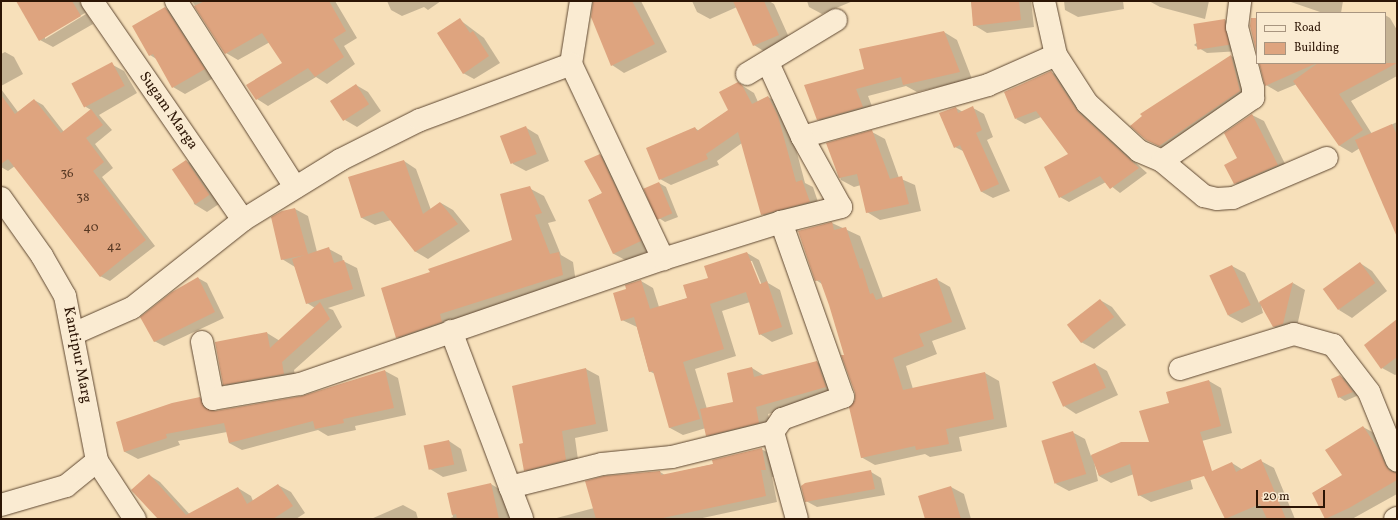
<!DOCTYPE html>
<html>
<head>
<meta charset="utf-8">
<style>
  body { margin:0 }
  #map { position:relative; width:1398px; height:520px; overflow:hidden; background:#f7e0ba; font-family:Vollkorn,serif }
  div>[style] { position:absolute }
  .shadow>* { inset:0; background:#0003 }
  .building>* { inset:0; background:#dea47f; transform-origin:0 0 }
  .roads { filter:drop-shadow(0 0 1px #5f4832) drop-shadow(0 0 1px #5f4832) }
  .minor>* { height:22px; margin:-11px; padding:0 11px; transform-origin:11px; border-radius:11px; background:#faebd2 }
  .secondary>* { height:22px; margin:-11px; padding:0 11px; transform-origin:11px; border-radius:11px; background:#faebd2 }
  span { translate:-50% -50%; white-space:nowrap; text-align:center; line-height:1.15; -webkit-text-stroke:3px #faebd2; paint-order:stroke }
  .number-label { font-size:13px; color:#583924 }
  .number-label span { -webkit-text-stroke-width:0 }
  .street-label { font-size:15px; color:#2c1505 }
  .frame { position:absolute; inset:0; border:2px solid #2c1505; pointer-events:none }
  .legend { position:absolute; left:1256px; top:12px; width:130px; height:52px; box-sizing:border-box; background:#faebd2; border:1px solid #a89580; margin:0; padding:5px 7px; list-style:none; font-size:12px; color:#2c1505 }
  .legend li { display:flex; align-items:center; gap:8px; height:20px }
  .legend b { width:20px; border:1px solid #a89580 }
  .scale { position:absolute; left:1256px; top:490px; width:69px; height:18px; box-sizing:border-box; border:2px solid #2c1505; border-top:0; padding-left:5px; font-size:12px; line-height:14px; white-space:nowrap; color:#2c1505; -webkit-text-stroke:3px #faebd2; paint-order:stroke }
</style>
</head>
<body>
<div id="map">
  <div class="shadow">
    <i style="clip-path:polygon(evenodd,17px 1px,79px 1px,93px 24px,53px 47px,40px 40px,17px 1px,85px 13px,86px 14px,45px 39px,45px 36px,85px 13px)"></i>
    <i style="clip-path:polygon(192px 1px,335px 1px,357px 38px,344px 46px,355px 64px,327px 84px,316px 77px,268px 106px,257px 99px,284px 63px,270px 42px,238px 60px,226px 53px)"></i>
    <i style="clip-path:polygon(387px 1px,441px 1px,428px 10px,424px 7px,402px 16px,391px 10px)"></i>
    <i style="clip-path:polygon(595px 1px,641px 1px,667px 52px,624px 73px,612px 65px)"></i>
    <i style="clip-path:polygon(692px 1px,769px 1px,774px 4px,791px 42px,767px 53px,754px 45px,737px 7px,710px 19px,697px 12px)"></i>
    <i style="clip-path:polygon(807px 1px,853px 1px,822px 14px,809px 7px)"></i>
    <i style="clip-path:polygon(971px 1px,1031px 1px,1034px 27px,987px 33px,974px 25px)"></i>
    <i style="clip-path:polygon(1064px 1px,1123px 1px,1124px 9px,1078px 17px,1065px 10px)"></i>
    <i style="clip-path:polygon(1149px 1px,1209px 1px,1205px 19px,1160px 7px)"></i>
    <i style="clip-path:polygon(1288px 1px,1343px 1px,1341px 13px,1323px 13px)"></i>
    <i style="clip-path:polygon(165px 8px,178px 16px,217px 76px,185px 94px,173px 87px,158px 60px,150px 55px)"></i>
    <i style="clip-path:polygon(1385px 15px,1390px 18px,1397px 30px,1397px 76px,1351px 101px,1372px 134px,1397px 122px,1397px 227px,1360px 148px,1352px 153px,1340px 146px,1297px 84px,1278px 92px,1266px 85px,1260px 63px,1385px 63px)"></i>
    <i style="clip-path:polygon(460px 20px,484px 38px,500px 63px,474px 79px,463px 73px)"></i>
    <i style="clip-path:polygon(1225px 20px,1238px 27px,1241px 51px,1207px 53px,1194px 45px)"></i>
    <i style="clip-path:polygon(944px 32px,957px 40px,972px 79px,917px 92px,906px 86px,868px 96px,875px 114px,830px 127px,818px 119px,865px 69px)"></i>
    <i style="clip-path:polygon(5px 52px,14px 57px,23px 74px,1px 86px,1px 54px)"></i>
    <i style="clip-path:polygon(1231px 56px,1244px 63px,1253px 99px,1173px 153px,1147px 140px,1142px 114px)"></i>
    <i style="clip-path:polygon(111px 64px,124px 71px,137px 93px,99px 115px,112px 130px,95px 144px,113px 168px,102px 177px,155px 246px,110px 281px,100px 276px,15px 166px,8px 171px,1px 167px,1px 89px,18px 112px,34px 100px,43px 105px,64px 132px,91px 110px,86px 107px,74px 85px)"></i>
    <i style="clip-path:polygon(1051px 72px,1060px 77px,1087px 118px,1147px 173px,1120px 193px,1106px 182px,1069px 202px,1060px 197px,1070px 154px,1041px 117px,1025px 124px,1016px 119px)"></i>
    <i style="clip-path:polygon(738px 83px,754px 93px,758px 102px,768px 97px,779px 103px,789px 123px,805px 183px,813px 187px,820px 208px,773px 221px,762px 214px,742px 143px,717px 161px,719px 165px,671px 185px,660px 179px,695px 128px,699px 131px,729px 110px)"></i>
    <i style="clip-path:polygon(356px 85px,368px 92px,381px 111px,357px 127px,345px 120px)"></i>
    <i style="clip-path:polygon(956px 108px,963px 112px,973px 108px,984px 114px,993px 137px,987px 140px,1010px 191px,993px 198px,982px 192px,965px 152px,955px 147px)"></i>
    <i style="clip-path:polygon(1252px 115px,1264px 121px,1289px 172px,1246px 190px,1235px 183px,1238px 158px)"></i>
    <i style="clip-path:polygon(525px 127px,538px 135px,549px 161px,526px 171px,513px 164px,502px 137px)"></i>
    <i style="clip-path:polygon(872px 132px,885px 139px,899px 178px,915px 185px,921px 211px,880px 220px,867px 212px,861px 185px,854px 187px,841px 180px,827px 144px)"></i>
    <i style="clip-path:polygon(600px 155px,612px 162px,653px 249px,627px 261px,614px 254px,589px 200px,603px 193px)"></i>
    <i style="clip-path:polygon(186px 161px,199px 168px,222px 202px,207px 212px,194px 204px)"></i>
    <i style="clip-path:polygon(404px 161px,416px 169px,431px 210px,441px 203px,453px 210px,470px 231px,428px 259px,416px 252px,391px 220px,375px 225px,362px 218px,350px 178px)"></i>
    <i style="clip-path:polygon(659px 183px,666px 187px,678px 217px,665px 222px,659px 218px)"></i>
    <i style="clip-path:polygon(529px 188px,544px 196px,556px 221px,548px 223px,561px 255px,573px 262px,576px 283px,411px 345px,397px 337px,432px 273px,513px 240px)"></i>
    <i style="clip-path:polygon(295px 209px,308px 216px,317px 252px,329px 249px,342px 256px,343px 261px,357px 268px,365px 296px,328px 308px,333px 310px,342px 327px,294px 370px,296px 381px,237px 391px,224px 384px,267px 333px,280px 341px,315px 308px,307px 303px,295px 267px,282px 259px)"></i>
    <i style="clip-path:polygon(832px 223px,860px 236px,883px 298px,936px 279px,950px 287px,966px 329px,932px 341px,937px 354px,906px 366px,913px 389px,985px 373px,999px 381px,1007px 427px,959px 437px,962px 451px,930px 457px,925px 454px,875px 465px,861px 457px,856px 393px,830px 304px,822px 284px,816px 280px)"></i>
    <i style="clip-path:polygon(evenodd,747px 253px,759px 260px,768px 283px,780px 290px,793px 334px,772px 342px,760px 334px,750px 302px,722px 311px,736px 356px,695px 369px,707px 409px,734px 403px,752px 368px,765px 376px,817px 362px,830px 370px,838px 394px,768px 414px,772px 430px,720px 442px,707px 435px,706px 428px,683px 435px,670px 428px,655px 374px,649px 371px,637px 327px,622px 320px,628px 290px,641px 281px,653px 288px,659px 307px,688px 298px,709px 278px,747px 253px,749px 261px,752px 261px,763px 288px,761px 289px,749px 261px)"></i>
    <i style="clip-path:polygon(1360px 263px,1372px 271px,1387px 291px,1352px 318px,1339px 310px)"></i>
    <i style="clip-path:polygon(1232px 266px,1245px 273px,1259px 303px,1293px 283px,1305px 290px,1296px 331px,1287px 334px,1274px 327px,1261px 305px,1263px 313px,1242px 323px,1229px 316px,1211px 276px)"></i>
    <i style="clip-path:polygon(198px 278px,207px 283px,224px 318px,164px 346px,154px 341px)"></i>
    <i style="clip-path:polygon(1100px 300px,1112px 307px,1126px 325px,1094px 349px,1081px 342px)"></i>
    <i style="clip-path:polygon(1397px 321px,1397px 374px,1395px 375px,1382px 368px)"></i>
    <i style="clip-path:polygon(1095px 364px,1107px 371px,1118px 395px,1076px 414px,1064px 406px)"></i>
    <i style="clip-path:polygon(586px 369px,599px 376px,608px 431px,575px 438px,579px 467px,537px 477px,525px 470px,525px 443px)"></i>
    <i style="clip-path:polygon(385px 371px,398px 378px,406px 415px,355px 426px,356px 430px,328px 436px,318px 430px,242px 450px,229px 443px,227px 432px,178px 441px,180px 445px,138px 459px,125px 452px,117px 423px,200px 398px,213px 406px,215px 412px,302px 397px)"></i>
    <i style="clip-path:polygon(1340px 376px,1347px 380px,1359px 395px,1345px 401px,1339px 397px)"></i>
    <i style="clip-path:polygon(1209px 381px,1221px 388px,1232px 433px,1198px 442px,1179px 437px,1193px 489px,1151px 502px,1139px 495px,1134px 474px,1111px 483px,1099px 476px,1094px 461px,1098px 481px,1069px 491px,1056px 484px,1072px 432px,1085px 439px,1091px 456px,1121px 443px,1150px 443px,1170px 404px)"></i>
    <i style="clip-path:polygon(1363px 427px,1376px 434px,1397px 471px,1397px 494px,1352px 519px,1326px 519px,1313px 493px,1344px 475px)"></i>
    <i style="clip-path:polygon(449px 441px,461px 449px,467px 471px,443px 477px,430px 469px)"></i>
    <i style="clip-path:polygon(761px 449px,773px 455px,777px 476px,772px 477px,777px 502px,698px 519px,553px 519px,594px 508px,660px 472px,665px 475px,714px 464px)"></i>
    <i style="clip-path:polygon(1261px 461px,1274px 468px,1295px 519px,1226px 519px,1205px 476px,1232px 463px,1243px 470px)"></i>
    <i style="clip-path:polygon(871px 472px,881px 478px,885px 495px,817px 507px,806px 501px)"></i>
    <i style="clip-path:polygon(149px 475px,160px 482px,194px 519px,161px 519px)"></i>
    <i style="clip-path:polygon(491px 484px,504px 492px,510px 519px,448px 519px,453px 517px,448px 494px)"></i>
    <i style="clip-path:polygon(278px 485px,291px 492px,305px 513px,296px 519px,198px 519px,238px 488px,251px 496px,253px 501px)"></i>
    <i style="clip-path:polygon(951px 487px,964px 494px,971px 519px,926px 519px)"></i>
    <i style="clip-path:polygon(403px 505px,416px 512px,418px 519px,371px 519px)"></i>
  </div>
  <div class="building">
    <i style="clip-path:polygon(16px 1px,72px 1px,81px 16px,39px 41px)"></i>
    <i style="clip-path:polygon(205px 1px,329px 1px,346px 31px,333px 39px,344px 57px,315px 77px,308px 68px,256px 100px,246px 85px,282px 63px,262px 33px,225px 54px,194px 6px)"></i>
    <i style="clip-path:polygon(593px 1px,632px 1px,655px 44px,611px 66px,591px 17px)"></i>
    <i style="clip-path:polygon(733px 1px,764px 1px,779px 35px,753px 46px)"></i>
    <i style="clip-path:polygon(971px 1px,1019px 1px,1021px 20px,973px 26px)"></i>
    <i style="clip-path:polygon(165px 7px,205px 69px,172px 88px,153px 54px,149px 56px,132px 26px)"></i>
    <i style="clip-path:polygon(460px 18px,470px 33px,473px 31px,489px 56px,463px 74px,437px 33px)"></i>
    <i style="clip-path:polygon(1251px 18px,1257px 18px,1257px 54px,1250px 26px)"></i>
    <i style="left:1225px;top:19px;width:26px;height:32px;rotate:81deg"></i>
    <i style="clip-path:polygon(944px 31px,960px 72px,903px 85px,901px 77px,856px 89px,863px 107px,817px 120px,804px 85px,864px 69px,859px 49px)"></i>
    <i style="clip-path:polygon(1231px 55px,1240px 91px,1159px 146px,1146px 140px,1130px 126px,1142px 116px,1140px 114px)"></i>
    <i style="left:112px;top:62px;width:27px;height:46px;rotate:62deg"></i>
    <i style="clip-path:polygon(1259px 63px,1317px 63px,1265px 86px)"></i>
    <i style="clip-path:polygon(1318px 63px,1397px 63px,1339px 94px,1363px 130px,1339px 146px,1293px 81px)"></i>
    <i style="clip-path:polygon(1051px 71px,1078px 112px,1139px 168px,1110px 189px,1100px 176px,1059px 198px,1044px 167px,1068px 154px,1036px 111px,1015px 119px,1004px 92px)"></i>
    <i style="clip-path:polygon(738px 82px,742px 85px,752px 104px,768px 96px,778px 116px,796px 182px,802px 180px,810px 202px,761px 215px,738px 132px,706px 154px,708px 159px,659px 180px,646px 148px,695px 127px,697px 131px,728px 110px,719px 92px)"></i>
    <i style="left:356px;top:84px;width:24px;height:31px;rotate:57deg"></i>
    <i style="clip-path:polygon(1px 95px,15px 114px,34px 99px,61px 133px,91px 109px,103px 125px,86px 138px,104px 162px,93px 171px,146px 240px,100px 277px,8px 159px,1px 164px)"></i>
    <i style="clip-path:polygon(973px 106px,982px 130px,976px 133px,999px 184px,981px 192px,960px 145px,954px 148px,939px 113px,956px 107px,958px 113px)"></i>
    <i style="clip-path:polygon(1252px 114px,1278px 165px,1234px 184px,1224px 165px,1237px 158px,1224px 133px)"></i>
    <i style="clip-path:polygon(1392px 124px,1397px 135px,1397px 237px,1355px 140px)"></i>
    <i style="left:526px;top:126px;width:30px;height:28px;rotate:69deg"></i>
    <i style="clip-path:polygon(872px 130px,890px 179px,902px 176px,909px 204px,866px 213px,857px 174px,839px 178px,826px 143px)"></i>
    <i style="clip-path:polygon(600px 154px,641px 241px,613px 254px,588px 200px,602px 193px,584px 161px)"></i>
    <i style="left:186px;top:160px;width:42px;height:17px;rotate:56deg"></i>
    <i style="clip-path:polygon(404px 160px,423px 214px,440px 202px,458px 224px,415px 252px,383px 211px,361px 218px,348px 177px)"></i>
    <i style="left:659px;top:182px;width:34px;height:17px;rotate:67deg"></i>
    <i style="clip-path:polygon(530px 186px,542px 213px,535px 215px,550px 254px,559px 252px,563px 275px,440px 314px,442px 322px,396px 338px,381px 288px,430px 272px,428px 269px,512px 240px,500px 194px)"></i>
    <i style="clip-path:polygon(295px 208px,308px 254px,329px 247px,334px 263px,344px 260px,353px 289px,306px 304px,292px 259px,305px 255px,281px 260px,271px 217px,282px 211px)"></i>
    <i style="clip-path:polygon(832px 222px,834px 230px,846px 227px,860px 269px,862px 268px,870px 294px,873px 293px,876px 300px,937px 278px,952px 322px,919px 334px,924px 346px,893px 358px,903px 390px,985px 372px,994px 419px,946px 429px,949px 444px,916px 450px,915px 446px,861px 458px,849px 407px,855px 400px,855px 393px,841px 355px,844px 355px,829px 305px,820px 280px,815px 281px,798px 231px)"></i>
    <i style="clip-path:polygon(747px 252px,760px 284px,767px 281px,782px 327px,759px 335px,746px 292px,710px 304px,724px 349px,683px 362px,700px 419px,669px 428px,653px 371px,649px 372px,634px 317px,621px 321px,613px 293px,626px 289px,625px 285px,641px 280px,650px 309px,687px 298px,683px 285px,708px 278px,704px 266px)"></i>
    <i style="left:1360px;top:262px;width:26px;height:46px;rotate:54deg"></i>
    <i style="left:1232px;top:265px;width:44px;height:25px;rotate:65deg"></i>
    <i style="clip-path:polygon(198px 277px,215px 312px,154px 342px,140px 317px,172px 292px)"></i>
    <i style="clip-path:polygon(1293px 282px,1283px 324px,1273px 327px,1259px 302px)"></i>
    <i style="left:1100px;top:299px;width:23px;height:42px;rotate:52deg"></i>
    <i style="clip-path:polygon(320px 302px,330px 319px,282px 362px,284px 374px,223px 385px,215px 342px,267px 332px,270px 348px)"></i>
    <i style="clip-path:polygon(1397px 319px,1397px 357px,1381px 369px,1364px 345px)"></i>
    <i style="clip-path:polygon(817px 361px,826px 387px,756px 407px,759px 423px,706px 436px,700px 409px,733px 402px,727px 373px,752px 367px,754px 377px)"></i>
    <i style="left:1095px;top:363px;width:27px;height:47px;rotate:66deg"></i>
    <i style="clip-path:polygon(586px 368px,596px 424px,562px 431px,566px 460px,524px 471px,519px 444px,523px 443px,512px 386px)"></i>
    <i style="clip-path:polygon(385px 370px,394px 408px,343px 419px,344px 423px,315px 429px,313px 421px,229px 443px,224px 423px,166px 434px,167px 438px,124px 452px,116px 422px,172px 403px,200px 397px,204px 407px,215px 411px,302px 396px)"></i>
    <i style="clip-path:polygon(1340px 375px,1353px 392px,1338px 398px,1331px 379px)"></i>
    <i style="clip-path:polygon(1209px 380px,1221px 426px,1200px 432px,1212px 471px,1232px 462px,1236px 472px,1261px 459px,1286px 519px,1267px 519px,1260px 504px,1225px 519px,1204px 476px,1138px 496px,1130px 464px,1099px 476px,1091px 455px,1121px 442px,1149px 442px,1139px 411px,1169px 403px,1166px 392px)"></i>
    <i style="clip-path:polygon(1363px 426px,1379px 450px,1386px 466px,1390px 471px,1397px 473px,1397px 480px,1349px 508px,1325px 519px,1312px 493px,1342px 475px,1325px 450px)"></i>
    <i style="left:1073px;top:431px;width:45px;height:33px;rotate:73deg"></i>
    <i style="left:449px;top:440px;width:25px;height:26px;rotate:78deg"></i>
    <i style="clip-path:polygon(762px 448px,766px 470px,761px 470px,766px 496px,658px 519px,596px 519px,585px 481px,604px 476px,660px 471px,661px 475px,713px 464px,712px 460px)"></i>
    <i style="clip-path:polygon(871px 470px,875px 489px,805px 502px,801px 486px,805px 483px)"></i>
    <i style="clip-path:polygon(149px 474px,186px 515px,238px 487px,247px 504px,278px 484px,293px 506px,273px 519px,158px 519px,131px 490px)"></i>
    <i style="clip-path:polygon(491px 483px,499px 519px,457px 519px,456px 514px,452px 515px,447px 493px)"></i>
    <i style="clip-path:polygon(951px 486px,961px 519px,925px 519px,918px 496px)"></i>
  </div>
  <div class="roads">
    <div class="minor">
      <i style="left:92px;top:1px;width:266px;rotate:55.4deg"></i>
      <i style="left:176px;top:1px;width:221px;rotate:57.4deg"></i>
      <i style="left:1044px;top:1px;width:55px;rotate:77.5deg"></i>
      <i style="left:1056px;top:55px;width:57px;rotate:57.1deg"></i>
      <i style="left:1087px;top:103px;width:71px;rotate:42.7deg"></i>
      <i style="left:1139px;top:151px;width:25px;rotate:23deg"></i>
      <i style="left:1162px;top:161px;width:55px;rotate:39.8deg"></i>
      <i style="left:1204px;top:196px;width:13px;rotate:13deg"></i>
      <i style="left:1217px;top:199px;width:16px;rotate:-4deg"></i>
      <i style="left:1233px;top:198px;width:102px;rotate:-23.1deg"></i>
      <i style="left:571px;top:64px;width:64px;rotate:-81deg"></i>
      <i style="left:747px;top:74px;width:104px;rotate:-31.2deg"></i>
      <i style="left:802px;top:137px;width:193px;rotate:-15.6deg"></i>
      <i style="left:988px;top:85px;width:74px;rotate:-23.8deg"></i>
      <i style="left:1162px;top:161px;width:111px;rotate:-34.7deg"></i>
      <i style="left:1253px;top:98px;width:10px;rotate:-90deg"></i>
      <i style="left:1253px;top:88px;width:63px;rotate:-104.7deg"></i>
      <i style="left:1237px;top:27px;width:26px;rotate:-83deg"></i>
      <i style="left:451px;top:331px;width:167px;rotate:69.3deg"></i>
      <i style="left:510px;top:487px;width:95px;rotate:-14deg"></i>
      <i style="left:602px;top:464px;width:70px;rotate:-5.7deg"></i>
      <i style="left:672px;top:457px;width:104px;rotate:-13.9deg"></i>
      <i style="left:773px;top:432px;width:16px;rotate:-55deg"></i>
      <i style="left:782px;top:419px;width:65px;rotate:-19.8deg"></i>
      <i style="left:843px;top:397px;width:186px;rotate:-109.5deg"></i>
      <i style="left:73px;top:334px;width:64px;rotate:-23.8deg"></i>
      <i style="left:132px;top:308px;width:142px;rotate:-38.4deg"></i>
      <i style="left:243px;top:220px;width:114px;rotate:-31.7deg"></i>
      <i style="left:340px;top:160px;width:89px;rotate:-26.6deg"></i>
      <i style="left:420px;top:120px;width:161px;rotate:-20.3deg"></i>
      <i style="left:571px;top:64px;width:216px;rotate:64.7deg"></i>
      <i style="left:202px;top:342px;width:58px;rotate:79.1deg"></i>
      <i style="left:213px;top:399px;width:88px;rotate:-9.8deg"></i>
      <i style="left:300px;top:384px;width:384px;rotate:-19deg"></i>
      <i style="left:663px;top:259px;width:124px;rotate:-17.4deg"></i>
      <i style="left:781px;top:222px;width:62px;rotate:-14deg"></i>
      <i style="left:841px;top:207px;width:80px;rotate:-119.1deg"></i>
      <i style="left:802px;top:137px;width:81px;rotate:-114.7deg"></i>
      <i style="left:1180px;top:369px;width:119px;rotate:-17.1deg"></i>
      <i style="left:1294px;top:334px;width:41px;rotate:15.8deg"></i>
      <i style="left:1333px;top:345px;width:59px;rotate:52.5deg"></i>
      <i style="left:1369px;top:392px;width:74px;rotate:67.9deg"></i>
      <i style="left:773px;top:432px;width:90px;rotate:74.6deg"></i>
      <i style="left:97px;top:461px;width:69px;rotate:56.8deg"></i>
      <i style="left:510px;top:487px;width:34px;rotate:69deg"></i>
      <i style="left:1395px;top:519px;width:2px;rotate:-27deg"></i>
    </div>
    <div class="secondary">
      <i style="left:1px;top:198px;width:71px;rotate:54.7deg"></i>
      <i style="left:42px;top:256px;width:46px;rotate:60.1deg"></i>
      <i style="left:65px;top:296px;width:168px;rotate:79deg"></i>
      <i style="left:97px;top:461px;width:40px;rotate:141deg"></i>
      <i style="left:66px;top:486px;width:68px;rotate:163.7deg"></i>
    </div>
  </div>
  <div class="number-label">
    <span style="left:67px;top:174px">36</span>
    <span style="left:83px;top:198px">38</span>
    <span style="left:91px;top:228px">40</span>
    <span style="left:114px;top:247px">42</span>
  </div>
  <div class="street-label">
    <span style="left:168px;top:111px;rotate:55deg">Sugam Marga</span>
    <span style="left:77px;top:355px;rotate:79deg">Kantipur Marg</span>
  </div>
  <div class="frame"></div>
  <ul class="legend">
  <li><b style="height:5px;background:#faebd2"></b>Road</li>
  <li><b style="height:11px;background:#dea47f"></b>Building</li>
  </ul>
  <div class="scale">20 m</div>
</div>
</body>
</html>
